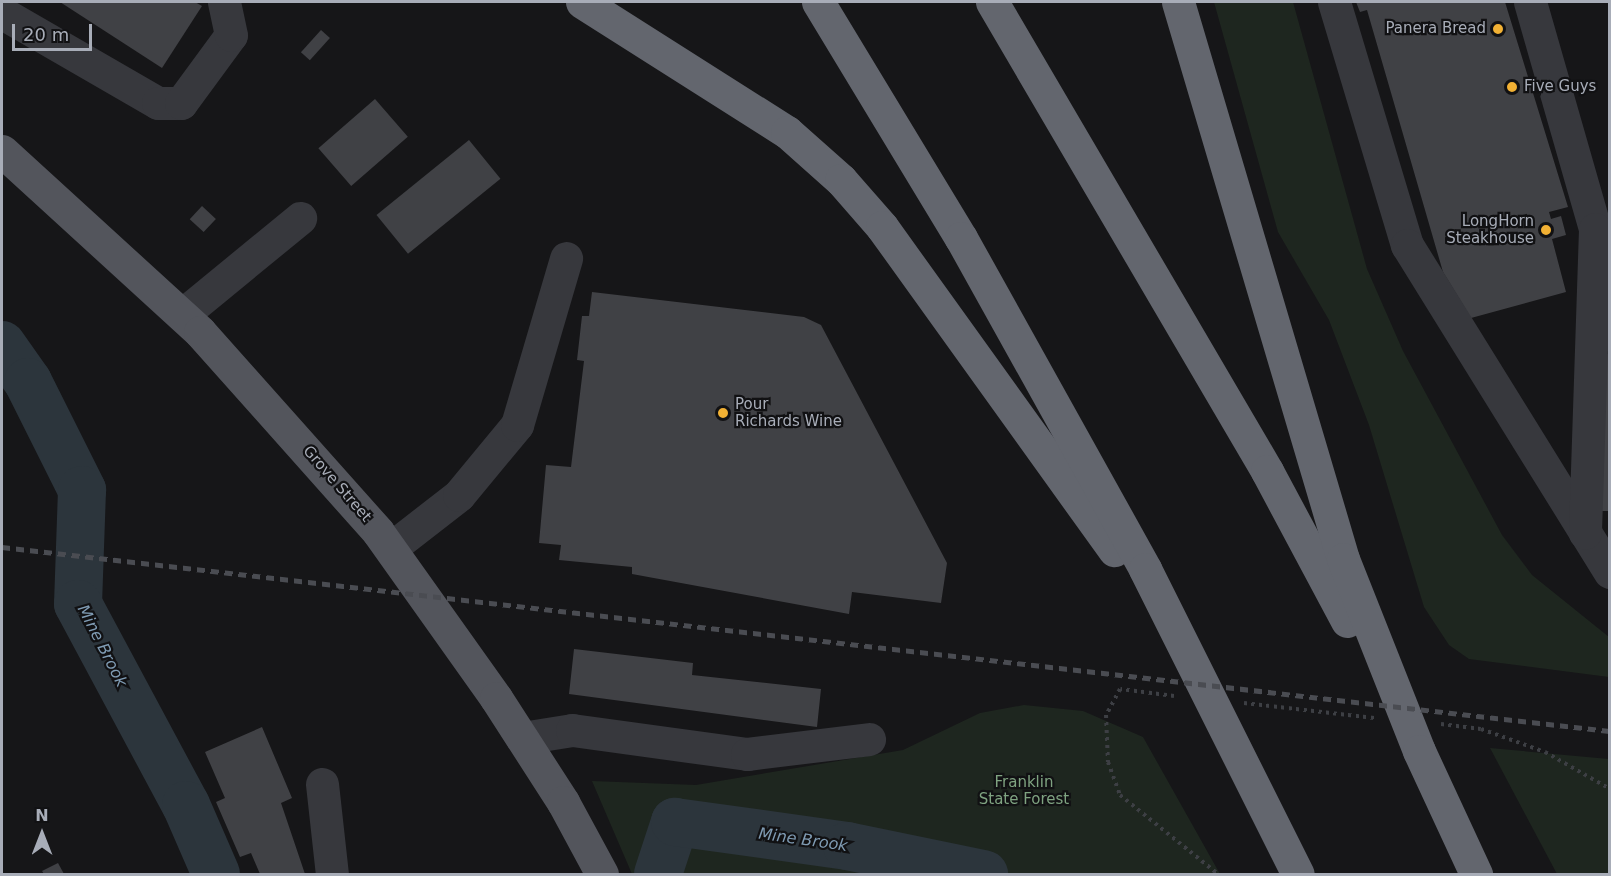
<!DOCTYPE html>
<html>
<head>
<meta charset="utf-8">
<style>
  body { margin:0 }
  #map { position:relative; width:1611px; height:876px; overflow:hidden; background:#161618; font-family:"DejaVu Sans",sans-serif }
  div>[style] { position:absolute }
  .green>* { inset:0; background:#1e261f }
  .river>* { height:48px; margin:-24px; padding:0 24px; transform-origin:24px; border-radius:24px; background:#2c353c }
  .building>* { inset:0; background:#404145; transform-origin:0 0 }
  .path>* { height:4px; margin-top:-2px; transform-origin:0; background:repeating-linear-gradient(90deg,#3d3f44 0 3px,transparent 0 7.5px) }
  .minor>* { height:33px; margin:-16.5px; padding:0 16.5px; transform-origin:16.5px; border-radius:16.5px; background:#37383d }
  .major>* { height:33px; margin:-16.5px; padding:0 16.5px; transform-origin:16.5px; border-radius:16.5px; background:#53555c }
  .highway>* { height:33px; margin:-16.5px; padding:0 16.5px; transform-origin:16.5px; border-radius:16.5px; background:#63666e }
  .rail>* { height:4.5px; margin-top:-2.25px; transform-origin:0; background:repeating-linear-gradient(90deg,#4a4c52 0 8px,transparent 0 14px) }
  .dots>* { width:16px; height:16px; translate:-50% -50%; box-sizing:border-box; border:3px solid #111113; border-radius:50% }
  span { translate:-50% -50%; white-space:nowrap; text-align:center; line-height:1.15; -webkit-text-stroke:4.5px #111113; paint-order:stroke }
  .poi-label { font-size:15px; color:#a8adb8 }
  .right { translate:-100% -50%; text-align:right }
  .left { translate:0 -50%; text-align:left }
  .street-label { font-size:15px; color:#a8adb8 }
  .park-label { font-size:15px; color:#7fa381 }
  .water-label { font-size:16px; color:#7f9bb3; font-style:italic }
  .frame { position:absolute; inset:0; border:3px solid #a8adb8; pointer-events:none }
  .north { position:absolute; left:12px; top:804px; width:60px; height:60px; -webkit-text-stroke:4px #111113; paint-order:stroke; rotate:0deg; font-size:16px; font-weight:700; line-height:24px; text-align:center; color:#a8adb8 }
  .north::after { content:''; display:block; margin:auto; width:21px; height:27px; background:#a8adb8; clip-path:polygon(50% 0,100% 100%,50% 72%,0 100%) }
  .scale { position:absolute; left:12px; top:24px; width:80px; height:27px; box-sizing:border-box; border:3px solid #a8adb8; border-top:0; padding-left:8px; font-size:18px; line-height:21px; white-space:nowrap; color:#a8adb8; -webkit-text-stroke:4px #111113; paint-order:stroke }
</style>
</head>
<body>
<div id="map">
  <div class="green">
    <i style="clip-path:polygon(1214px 2px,1293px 2px,1367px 269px,1403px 351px,1502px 535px,1532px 575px,1609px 637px,1609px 677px,1469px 659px,1449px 645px,1424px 607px,1369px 425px,1329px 320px,1278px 232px)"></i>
    <i style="clip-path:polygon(1024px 705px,1083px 711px,1143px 737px,1220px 874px,632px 874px,592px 781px,696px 785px,903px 750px,980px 713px)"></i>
    <i style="clip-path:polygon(1490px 748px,1609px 759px,1609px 874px,1557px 874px)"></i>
  </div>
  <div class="river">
    <i style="left:2px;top:345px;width:45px;rotate:54.9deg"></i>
    <i style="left:28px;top:382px;width:121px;rotate:63.4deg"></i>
    <i style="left:82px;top:490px;width:114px;rotate:92deg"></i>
    <i style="left:78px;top:604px;width:228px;rotate:61.8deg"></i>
    <i style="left:186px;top:805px;width:75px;rotate:66.5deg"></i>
    <i style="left:658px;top:874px;width:55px;rotate:-71.9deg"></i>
    <i style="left:675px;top:822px;width:174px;rotate:7.9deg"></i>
    <i style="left:847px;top:846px;width:140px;rotate:11.6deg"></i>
  </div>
  <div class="building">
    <i style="clip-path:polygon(60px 2px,195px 2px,202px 6px,162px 68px)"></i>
    <i style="clip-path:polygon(1356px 2px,1505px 2px,1568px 207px,1549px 212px,1551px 219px,1561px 216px,1566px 235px,1552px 239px,1566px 292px,1471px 318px,1443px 272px,1367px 10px,1360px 12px)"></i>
    <i style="left:321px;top:30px;width:12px;height:30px;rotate:42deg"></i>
    <i style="left:375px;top:99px;width:50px;height:75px;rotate:49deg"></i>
    <i style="left:469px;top:140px;width:50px;height:119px;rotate:51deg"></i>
    <i style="left:202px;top:206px;width:19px;height:18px;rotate:43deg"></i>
    <i style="clip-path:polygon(592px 292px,804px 317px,821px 325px,947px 563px,941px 603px,852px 592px,849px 614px,632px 574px,632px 567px,559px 560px,561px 545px,539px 543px,546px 465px,571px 467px,584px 361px,577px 360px,582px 316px,589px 316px)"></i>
    <i style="left:1600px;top:354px;width:10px;height:157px"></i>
    <i style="clip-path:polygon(574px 649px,693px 663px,692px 675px,821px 689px,817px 727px,569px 694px)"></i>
    <i style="clip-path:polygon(262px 727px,292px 798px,281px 803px,305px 874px,260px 874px,251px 853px,240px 857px,216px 802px,225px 798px,205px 752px)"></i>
    <i style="clip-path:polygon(58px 863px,64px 874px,44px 874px,42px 871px)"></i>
  </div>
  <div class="path">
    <i style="left:1174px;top:696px;width:54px;rotate:-172.6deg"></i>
    <i style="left:1120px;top:689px;width:30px;rotate:118deg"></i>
    <i style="left:1106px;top:715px;width:47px;rotate:87.6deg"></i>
    <i style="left:1108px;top:762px;width:35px;rotate:70deg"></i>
    <i style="left:1120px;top:795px;width:126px;rotate:38.9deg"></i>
    <i style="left:1244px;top:703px;width:131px;rotate:6.6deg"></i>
    <i style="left:1441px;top:724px;width:40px;rotate:7.1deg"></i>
    <i style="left:1481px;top:729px;width:68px;rotate:19.8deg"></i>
    <i style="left:1545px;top:752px;width:75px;rotate:29.6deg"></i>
  </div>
  <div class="minor">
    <i style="left:1334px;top:2px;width:254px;rotate:73.3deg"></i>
    <i style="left:1407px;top:245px;width:385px;rotate:58.2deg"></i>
    <i style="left:1530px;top:2px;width:236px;rotate:74deg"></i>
    <i style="left:1595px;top:229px;width:304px;rotate:91.9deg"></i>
    <i style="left:2px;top:13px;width:180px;rotate:30deg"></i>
    <i style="left:158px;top:103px;width:23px"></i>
    <i style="left:181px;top:103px;width:84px;rotate:-53.7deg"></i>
    <i style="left:231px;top:35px;width:34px;rotate:-102deg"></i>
    <i style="left:182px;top:315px;width:153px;rotate:-39.4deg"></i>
    <i style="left:391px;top:548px;width:86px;rotate:-37.9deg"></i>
    <i style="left:459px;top:495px;width:91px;rotate:-50.4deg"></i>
    <i style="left:517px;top:425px;width:174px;rotate:-73.6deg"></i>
    <i style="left:522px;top:738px;width:51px;rotate:-9.1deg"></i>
    <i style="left:572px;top:730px;width:177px;rotate:7.8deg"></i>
    <i style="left:747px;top:754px;width:123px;rotate:-7deg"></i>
    <i style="left:322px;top:784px;width:91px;rotate:83.7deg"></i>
  </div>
  <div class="major">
    <i style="left:2px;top:151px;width:268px;rotate:42.4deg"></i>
    <i style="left:200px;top:332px;width:268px;rotate:48.3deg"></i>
    <i style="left:378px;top:532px;width:204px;rotate:54.6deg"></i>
    <i style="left:496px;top:698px;width:124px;rotate:57.2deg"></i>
    <i style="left:563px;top:802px;width:82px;rotate:61.6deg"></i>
  </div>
  <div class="highway">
    <i style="left:582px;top:2px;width:243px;rotate:32.4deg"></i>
    <i style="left:787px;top:132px;width:72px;rotate:41.6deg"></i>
    <i style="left:841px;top:180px;width:62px;rotate:48.9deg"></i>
    <i style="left:882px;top:227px;width:398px;rotate:54.3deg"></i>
    <i style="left:818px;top:2px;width:276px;rotate:58.8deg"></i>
    <i style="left:961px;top:238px;width:379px;rotate:60.9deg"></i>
    <i style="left:1145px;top:569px;width:341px;rotate:63.4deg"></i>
    <i style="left:992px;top:2px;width:544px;rotate:59.61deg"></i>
    <i style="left:1267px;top:471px;width:170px;rotate:61.9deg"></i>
    <i style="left:1178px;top:2px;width:581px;rotate:73.5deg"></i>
    <i style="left:1343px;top:559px;width:206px;rotate:68.4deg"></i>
    <i style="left:1419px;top:751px;width:136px;rotate:65.1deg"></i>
  </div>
  <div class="rail">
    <i style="left:2px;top:547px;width:1618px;rotate:6.53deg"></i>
  </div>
  <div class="dots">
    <i style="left:1498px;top:29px;background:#f2b134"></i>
    <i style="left:1512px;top:87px;background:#f2b134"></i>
    <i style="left:1546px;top:230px;background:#f2b134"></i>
    <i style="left:723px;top:413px;background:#f2b134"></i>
  </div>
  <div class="poi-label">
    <span class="right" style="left:1486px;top:29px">Panera Bread</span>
    <span class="left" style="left:1524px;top:87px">Five Guys</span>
    <span class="right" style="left:1534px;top:230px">LongHorn<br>Steakhouse</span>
    <span class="left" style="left:735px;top:413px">Pour<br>Richards Wine</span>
  </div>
  <div class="street-label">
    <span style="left:337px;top:484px;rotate:49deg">Grove Street</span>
  </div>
  <div class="park-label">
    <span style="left:1024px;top:791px">Franklin<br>State Forest</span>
  </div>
  <div class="water-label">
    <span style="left:102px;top:646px;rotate:63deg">Mine Brook</span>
    <span style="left:803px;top:840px;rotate:8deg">Mine Brook</span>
  </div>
  <div class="frame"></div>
  <div class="north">N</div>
  <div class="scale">20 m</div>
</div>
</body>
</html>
